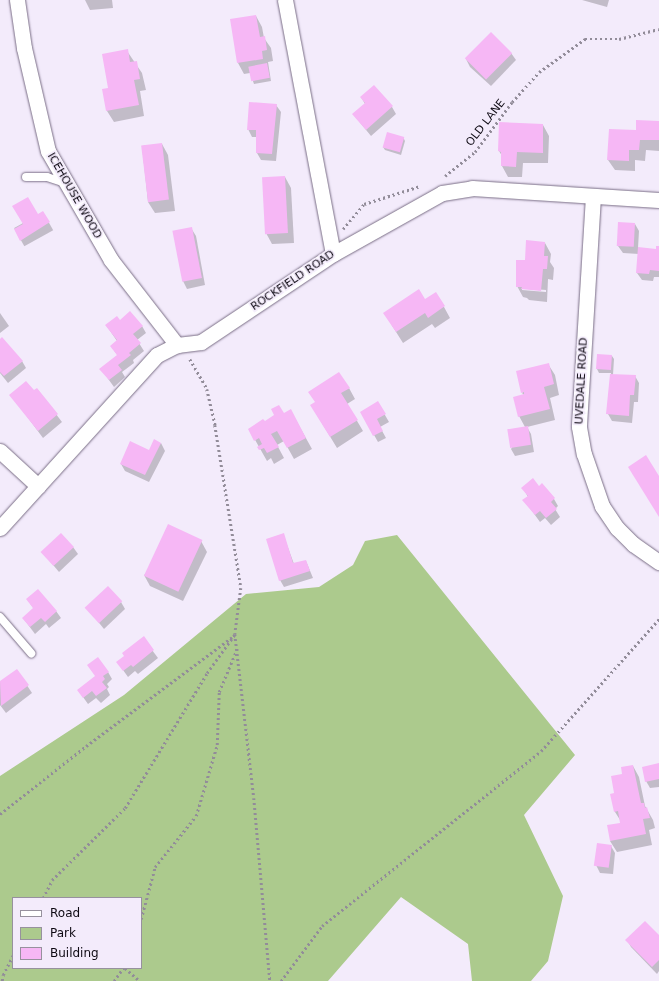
<!DOCTYPE html>
<html>
<head>
<meta charset="utf-8">
<style>
  body { margin:0 }
  #map { position:relative; width:659px; height:981px; overflow:hidden; background:#f3ebfb; font-family:"DejaVu Sans",sans-serif }
  div>[style] { position:absolute }
  .green>* { inset:0; background:#acca8d }
  .shadow>* { inset:0; background:#0003; transform-origin:0 0 }
  .building>* { inset:0; background:#f6b7f5; transform-origin:0 0 }
  .path>* { height:2.5px; margin-top:-1.25px; transform-origin:0; background:repeating-linear-gradient(90deg,#928c99 0 2px,transparent 0 5px) }
  .roads { filter:drop-shadow(0 0 1px #7a6e86) drop-shadow(0 0 1px #7a6e86) }
  .service>* { height:8px; margin:-4px; padding:0 4px; transform-origin:4px; border-radius:4px; background:#fff }
  .minor>* { height:15px; margin:-7.5px; padding:0 7.5px; transform-origin:7.5px; border-radius:7.5px; background:#fff }
  span { translate:-50% -50%; white-space:nowrap; text-align:center; line-height:1.15; -webkit-text-stroke:3.5px #f3ebfb; paint-order:stroke }
  .street-label { font-size:11px; color:#0e0a13 }
  .legend { position:absolute; left:12px; top:897px; width:130px; height:72px; box-sizing:border-box; background:#f3ebfb; border:1px solid #97919e; margin:0; padding:5px 7px; list-style:none; font-size:12px; color:#0e0a13 }
  .legend li { display:flex; align-items:center; gap:8px; height:20px }
  .legend b { width:20px; border:1px solid #97919e }
</style>
</head>
<body>
<div id="map">
  <div class="green">
    <i style="clip-path:polygon(evenodd,397px 535px,575px 755px,524px 815px,563px 896px,548px 961px,531px 981px,472px 981px,468px 944px,401px 897px,328px 981px,0 981px,0 776px,124px 695px,246px 594px,319px 587px,353px 565px,365px 541px,397px 535px,13px 898px,141px 898px,141px 968px,13px 968px,13px 898px)"></i>
  </div>
  <div class="shadow">
    <i style="clip-path:polygon(85px 0,112px 0,113px 8px,90px 10px)"></i>
    <i style="clip-path:polygon(582px 0,609px 0,607px 7px)"></i>
    <i style="clip-path:polygon(256px 16px,262px 27px,264px 38px,271px 48px,273px 61px,268px 62px,271px 81px,254px 84px,250px 73px,244px 74px,238px 63px)"></i>
    <i style="clip-path:polygon(127px 51px,142px 73px,146px 90px,140px 91px,144px 116px,114px 122px,107px 111px,103px 90px,109px 89px)"></i>
    <i style="clip-path:polygon(511px 53px,516px 60px,491px 86px,470px 67px,466px 59px)"></i>
    <i style="clip-path:polygon(361px 97px,392px 107px,396px 114px,371px 136px,353px 114px,365px 104px)"></i>
    <i style="clip-path:polygon(276px 105px,281px 112px,276px 161px,261px 160px,257px 153px,257px 137px,252px 137px,248px 129px)"></i>
    <i style="clip-path:polygon(659px 122px,659px 151px,646px 150px,645px 161px,635px 160px,635px 171px,615px 170px,608px 160px,637px 131px)"></i>
    <i style="clip-path:polygon(543px 125px,549px 136px,548px 163px,523px 163px,522px 177px,508px 177px,502px 166px,502px 156px,499px 151px)"></i>
    <i style="clip-path:polygon(403px 137px,405px 141px,401px 155px,385px 150px,383px 147px)"></i>
    <i style="clip-path:polygon(162px 144px,168px 155px,175px 211px,155px 213px,148px 202px,142px 146px)"></i>
    <i style="clip-path:polygon(285px 177px,291px 188px,294px 243px,272px 244px,266px 233px)"></i>
    <i style="left:43px;top:212px;width:21px;height:33px;rotate:61deg"></i>
    <i style="clip-path:polygon(635px 224px,639px 231px,638px 248px,657px 250px,659px 247px,659px 277px,654px 277px,653px 281px,642px 280px,637px 273px,639px 254px,623px 253px,618px 246px)"></i>
    <i style="clip-path:polygon(191px 228px,196px 236px,205px 285px,187px 289px,183px 281px)"></i>
    <i style="clip-path:polygon(evenodd,545px 243px,551px 254px,550px 262px,554px 268px,553px 280px,548px 279px,547px 302px,529px 300px,527px 298px,523px 297px,517px 286px,525px 262px,545px 243px,522px 288px,546px 290px,546px 292px,522px 290px,522px 288px)"></i>
    <i style="clip-path:polygon(425px 301px,444px 307px,450px 318px,435px 328px,432px 324px,403px 343px,391px 324px)"></i>
    <i style="clip-path:polygon(0 313px,9px 326px,0 333px)"></i>
    <i style="clip-path:polygon(120px 321px,142px 326px,146px 333px,137px 340px,144px 351px,133px 360px,134px 363px,122px 372px,125px 377px,114px 387px,101px 369px,118px 356px,111px 346px,117px 341px,106px 325px)"></i>
    <i style="clip-path:polygon(0 340px,22px 361px,26px 368px,8px 383px,0 373px)"></i>
    <i style="clip-path:polygon(598px 355px,612px 356px,614px 359px,613px 375px,635px 376px,639px 383px,638px 402px,634px 402px,632px 423px,612px 421px,608px 414px,611px 373px,599px 373px,597px 369px)"></i>
    <i style="clip-path:polygon(548px 364px,555px 375px,559px 395px,550px 398px,555px 420px,527px 427px,531px 434px,534px 452px,515px 456px,511px 449px,525px 427px,519px 416px,524px 395px,522px 393px)"></i>
    <i style="clip-path:polygon(349px 388px,355px 399px,347px 404px,363px 431px,337px 448px,311px 405px)"></i>
    <i style="clip-path:polygon(37px 389px,62px 422px,43px 438px,11px 395px,34px 392px)"></i>
    <i style="clip-path:polygon(378px 403px,389px 422px,380px 427px,386px 438px,378px 442px,361px 412px)"></i>
    <i style="clip-path:polygon(284px 415px,297px 422px,312px 449px,294px 459px,284px 441px,277px 445px,284px 458px,274px 464px,271px 458px,267px 461px,249px 429px)"></i>
    <i style="clip-path:polygon(161px 443px,165px 451px,149px 482px,125px 471px,121px 464px,149px 451px)"></i>
    <i style="clip-path:polygon(539px 487px,554px 499px,558px 506px,555px 509px,560px 517px,551px 525px,545px 518px,540px 522px,524px 500px,528px 497px,523px 488px)"></i>
    <i style="clip-path:polygon(283px 534px,294px 564px,306px 561px,313px 578px,284px 587px,280px 580px)"></i>
    <i style="clip-path:polygon(201px 541px,207px 552px,183px 601px,150px 586px,144px 575px)"></i>
    <i style="clip-path:polygon(73px 547px,78px 554px,59px 572px,43px 553px)"></i>
    <i style="clip-path:polygon(27px 599px,56px 611px,61px 618px,49px 628px,46px 624px,35px 634px,23px 618px,34px 609px)"></i>
    <i style="clip-path:polygon(121px 602px,125px 609px,104px 629px,87px 608px)"></i>
    <i style="clip-path:polygon(143px 638px,158px 658px,138px 674px,135px 671px,128px 677px,118px 663px)"></i>
    <i style="clip-path:polygon(17px 670px,32px 693px,6px 713px,0 705px,0 682px)"></i>
    <i style="clip-path:polygon(108px 672px,112px 679px,107px 684px,109px 687px,107px 689px,110px 695px,101px 703px,96px 698px,88px 704px,78px 690px)"></i>
    <i style="clip-path:polygon(659px 764px,659px 787px,650px 788px,646px 781px)"></i>
    <i style="clip-path:polygon(633px 766px,639px 777px,645px 806px,653px 820px,655px 828px,649px 830px,652px 845px,617px 852px,610px 841px,622px 823px,615px 812px,615px 794px,624px 775px)"></i>
    <i style="clip-path:polygon(611px 846px,615px 853px,613px 874px,600px 873px,596px 865px)"></i>
    <i style="clip-path:polygon(659px 936px,659px 971px,657px 974px,631px 947px,627px 940px)"></i>
  </div>
  <div class="building">
    <i style="clip-path:polygon(256px 15px,260px 37px,265px 36px,267px 50px,262px 51px,263px 59px,237px 63px,230px 19px)"></i>
    <i style="left:491px;top:32px;width:30px;height:37px;rotate:45deg"></i>
    <i style="clip-path:polygon(128px 49px,130px 62px,137px 61px,140px 79px,134px 80px,139px 105px,106px 111px,102px 89px,108px 88px,102px 54px)"></i>
    <i style="left:267px;top:63px;width:15px;height:19px;rotate:79deg"></i>
    <i style="clip-path:polygon(374px 85px,393px 106px,366px 130px,352px 114px,365px 103px,360px 97px)"></i>
    <i style="clip-path:polygon(249px 102px,277px 104px,272px 154px,256px 153px,256px 130px,247px 130px)"></i>
    <i style="clip-path:polygon(636px 120px,659px 121px,659px 140px,640px 140px,639px 150px,629px 150px,629px 161px,607px 160px,609px 129px,636px 130px)"></i>
    <i style="clip-path:polygon(499px 122px,543px 124px,543px 153px,517px 152px,516px 167px,501px 166px,501px 152px,498px 151px)"></i>
    <i style="left:387px;top:132px;width:18px;height:16px;rotate:16deg"></i>
    <i style="left:162px;top:143px;width:57px;height:21px;rotate:83deg"></i>
    <i style="left:285px;top:176px;width:57px;height:23px;rotate:87deg"></i>
    <i style="clip-path:polygon(28px 197px,38px 214px,43px 211px,50px 222px,20px 241px,14px 229px,23px 224px,12px 206px)"></i>
    <i style="left:618px;top:222px;width:17px;height:24px;rotate:3deg"></i>
    <i style="left:192px;top:227px;width:52px;height:20px;rotate:79deg"></i>
    <i style="clip-path:polygon(526px 240px,545px 242px,544px 256px,548px 256px,547px 269px,543px 269px,541px 291px,521px 289px,522px 287px,516px 287px,516px 260px,525px 260px)"></i>
    <i style="clip-path:polygon(656px 246px,659px 246px,659px 271px,650px 270px,649px 274px,636px 273px,638px 247px,656px 249px)"></i>
    <i style="clip-path:polygon(419px 289px,425px 299px,436px 292px,445px 306px,428px 318px,425px 313px,396px 332px,383px 313px)"></i>
    <i style="clip-path:polygon(130px 311px,143px 326px,133px 334px,141px 343px,129px 353px,131px 355px,118px 365px,122px 370px,109px 380px,99px 369px,117px 355px,110px 346px,117px 340px,105px 325px,117px 316px,120px 320px)"></i>
    <i style="clip-path:polygon(2px 337px,23px 361px,4px 376px,0 372px,0 339px)"></i>
    <i style="left:597px;top:354px;width:15px;height:15px;rotate:4deg"></i>
    <i style="clip-path:polygon(549px 363px,554px 384px,544px 387px,550px 409px,518px 417px,513px 397px,524px 394px,524px 392px,521px 393px,516px 371px)"></i>
    <i style="clip-path:polygon(339px 372px,350px 388px,341px 393px,358px 420px,330px 437px,310px 405px,315px 402px,308px 392px)"></i>
    <i style="clip-path:polygon(610px 374px,636px 375px,634px 395px,630px 395px,629px 416px,606px 414px)"></i>
    <i style="clip-path:polygon(26px 381px,34px 390px,37px 388px,58px 414px,38px 431px,9px 395px)"></i>
    <i style="clip-path:polygon(378px 401px,386px 414px,377px 419px,383px 431px,373px 436px,360px 412px)"></i>
    <i style="clip-path:polygon(279px 405px,284px 413px,291px 409px,306px 438px,287px 448px,277px 431px,271px 434px,279px 447px,267px 453px,264px 448px,259px 450px,257px 447px,262px 444px,259px 438px,254px 441px,248px 429px,263px 419px,265px 421px,274px 415px,271px 409px)"></i>
    <i style="left:528px;top:426px;width:19px;height:21px;rotate:81deg"></i>
    <i style="clip-path:polygon(154px 439px,161px 443px,145px 475px,120px 464px,130px 441px,149px 450px)"></i>
    <i style="clip-path:polygon(646px 455px,659px 476px,659px 517px,628px 467px)"></i>
    <i style="clip-path:polygon(533px 478px,539px 486px,542px 483px,555px 498px,551px 502px,557px 509px,546px 518px,540px 511px,535px 515px,522px 500px,528px 496px,521px 488px)"></i>
    <i style="left:168px;top:524px;width:38px;height:57px;rotate:25deg"></i>
    <i style="left:61px;top:533px;width:19px;height:28px;rotate:47deg"></i>
    <i style="clip-path:polygon(284px 533px,293px 563px,306px 560px,310px 571px,279px 581px,266px 539px)"></i>
    <i style="left:108px;top:586px;width:21px;height:32px;rotate:47deg"></i>
    <i style="clip-path:polygon(38px 589px,57px 611px,45px 622px,41px 618px,30px 627px,22px 618px,33px 608px,26px 599px)"></i>
    <i style="clip-path:polygon(144px 636px,154px 650px,133px 667px,131px 665px,123px 671px,116px 662px,124px 656px,122px 653px)"></i>
    <i style="clip-path:polygon(98px 657px,109px 672px,103px 676px,105px 679px,102px 682px,107px 688px,96px 696px,92px 691px,83px 698px,77px 690px,95px 676px,87px 665px)"></i>
    <i style="clip-path:polygon(17px 669px,29px 685px,1px 706px,0 681px)"></i>
    <i style="clip-path:polygon(659px 763px,659px 779px,645px 782px,642px 767px)"></i>
    <i style="clip-path:polygon(633px 765px,641px 803px,644px 803px,645px 808px,647px 807px,650px 818px,643px 819px,646px 834px,610px 841px,607px 825px,620px 823px,618px 811px,614px 812px,610px 794px,614px 793px,611px 776px,622px 774px,621px 767px)"></i>
    <i style="left:597px;top:843px;width:15px;height:23px;rotate:8deg"></i>
    <i style="clip-path:polygon(645px 921px,659px 935px,659px 960px,652px 967px,625px 940px)"></i>
  </div>
  <div class="path">
    <i style="left:445px;top:176px;width:38px;rotate:-39deg"></i>
    <i style="left:475px;top:152px;width:62px;rotate:-53.5deg"></i>
    <i style="left:512px;top:102px;width:40px;rotate:-48deg"></i>
    <i style="left:539px;top:72px;width:57px;rotate:-35.7deg"></i>
    <i style="left:585px;top:39px;width:34px"></i>
    <i style="left:619px;top:39px;width:41px;rotate:-14deg"></i>
    <i style="left:343px;top:229px;width:33px;rotate:-50deg"></i>
    <i style="left:364px;top:204px;width:59px;rotate:-17.8deg"></i>
    <i style="left:190px;top:359px;width:34px;rotate:60deg"></i>
    <i style="left:207px;top:389px;width:37px;rotate:77deg"></i>
    <i style="left:215px;top:425px;width:165px;rotate:80.9deg"></i>
    <i style="left:241px;top:588px;width:46px;rotate:97.4deg"></i>
    <i style="left:235px;top:634px;width:165px;rotate:83.4deg"></i>
    <i style="left:254px;top:798px;width:184px;rotate:85deg"></i>
    <i style="left:0;top:814px;width:110px;rotate:-38.3deg"></i>
    <i style="left:86px;top:746px;width:182px;rotate:-36.7deg"></i>
    <i style="left:43px;top:898px;width:20px;rotate:-63deg"></i>
    <i style="left:52px;top:880px;width:103px;rotate:-44.6deg"></i>
    <i style="left:125px;top:808px;width:158px;rotate:-58.7deg"></i>
    <i style="left:207px;top:673px;width:48px;rotate:-54.3deg"></i>
    <i style="left:141px;top:919px;width:54px;rotate:-74.9deg"></i>
    <i style="left:155px;top:867px;width:65px;rotate:-51.2deg"></i>
    <i style="left:196px;top:816px;width:74px;rotate:-73.5deg"></i>
    <i style="left:217px;top:745px;width:53px;rotate:-87.8deg"></i>
    <i style="left:219px;top:692px;width:47px;rotate:-67.3deg"></i>
    <i style="left:125px;top:968px;width:20px;rotate:41deg"></i>
    <i style="left:2px;top:981px;width:6px;rotate:-81deg"></i>
    <i style="left:3px;top:975px;width:22px;rotate:-63deg"></i>
    <i style="left:114px;top:981px;width:16px;rotate:-55deg"></i>
    <i style="left:281px;top:981px;width:69px;rotate:-53.3deg"></i>
    <i style="left:322px;top:926px;width:280px;rotate:-38.6deg"></i>
    <i style="left:541px;top:751px;width:177px;rotate:-48.2deg"></i>
  </div>
  <div class="roads">
    <div class="service">
      <i style="left:26px;top:177px;width:21px"></i>
      <i style="left:47px;top:177px;width:20px;rotate:18deg"></i>
      <i style="left:0;top:617px;width:48px;rotate:49.3deg"></i>
    </div>
    <div class="minor">
      <i style="left:17px;top:0;width:49px;rotate:81.7deg"></i>
      <i style="left:24px;top:48px;width:106px;rotate:76.9deg"></i>
      <i style="left:48px;top:151px;width:126px;rotate:60deg"></i>
      <i style="left:111px;top:260px;width:108px;rotate:52.2deg"></i>
      <i style="left:285px;top:0;width:258px;rotate:79.3deg"></i>
      <i style="left:593px;top:196px;width:231px;rotate:93.5deg"></i>
      <i style="left:579px;top:427px;width:27px;rotate:80deg"></i>
      <i style="left:584px;top:454px;width:55px;rotate:70.9deg"></i>
      <i style="left:602px;top:506px;width:27px;rotate:56deg"></i>
      <i style="left:617px;top:528px;width:23px;rotate:45deg"></i>
      <i style="left:633px;top:544px;width:32px;rotate:35deg"></i>
      <i style="left:0;top:451px;width:52px;rotate:42.6deg"></i>
      <i style="left:0;top:528px;width:234px;rotate:-47.8deg"></i>
      <i style="left:157px;top:355px;width:22px;rotate:-27deg"></i>
      <i style="left:177px;top:345px;width:24px;rotate:-7deg"></i>
      <i style="left:201px;top:342px;width:159px;rotate:-33.7deg"></i>
      <i style="left:333px;top:254px;width:125px;rotate:-29.2deg"></i>
      <i style="left:442px;top:193px;width:30px;rotate:-9deg"></i>
      <i style="left:472px;top:188px;width:187px;rotate:3.7deg"></i>
    </div>
  </div>
  <div class="street-label">
    <span style="left:486px;top:123px;rotate:-52deg">OLD LANE</span>
    <span style="left:74px;top:196px;rotate:60deg">ICEHOUSE WOOD</span>
    <span style="left:293px;top:281px;rotate:-34deg">ROCKFIELD ROAD</span>
    <span style="left:582px;top:381px;rotate:-87deg">UVEDALE ROAD</span>
  </div>
  <ul class="legend">
  <li><b style="height:5px;background:#fff"></b>Road</li>
  <li><b style="height:11px;background:#acca8d"></b>Park</li>
  <li><b style="height:11px;background:#f6b7f5"></b>Building</li>
  </ul>
</div>
</body>
</html>
